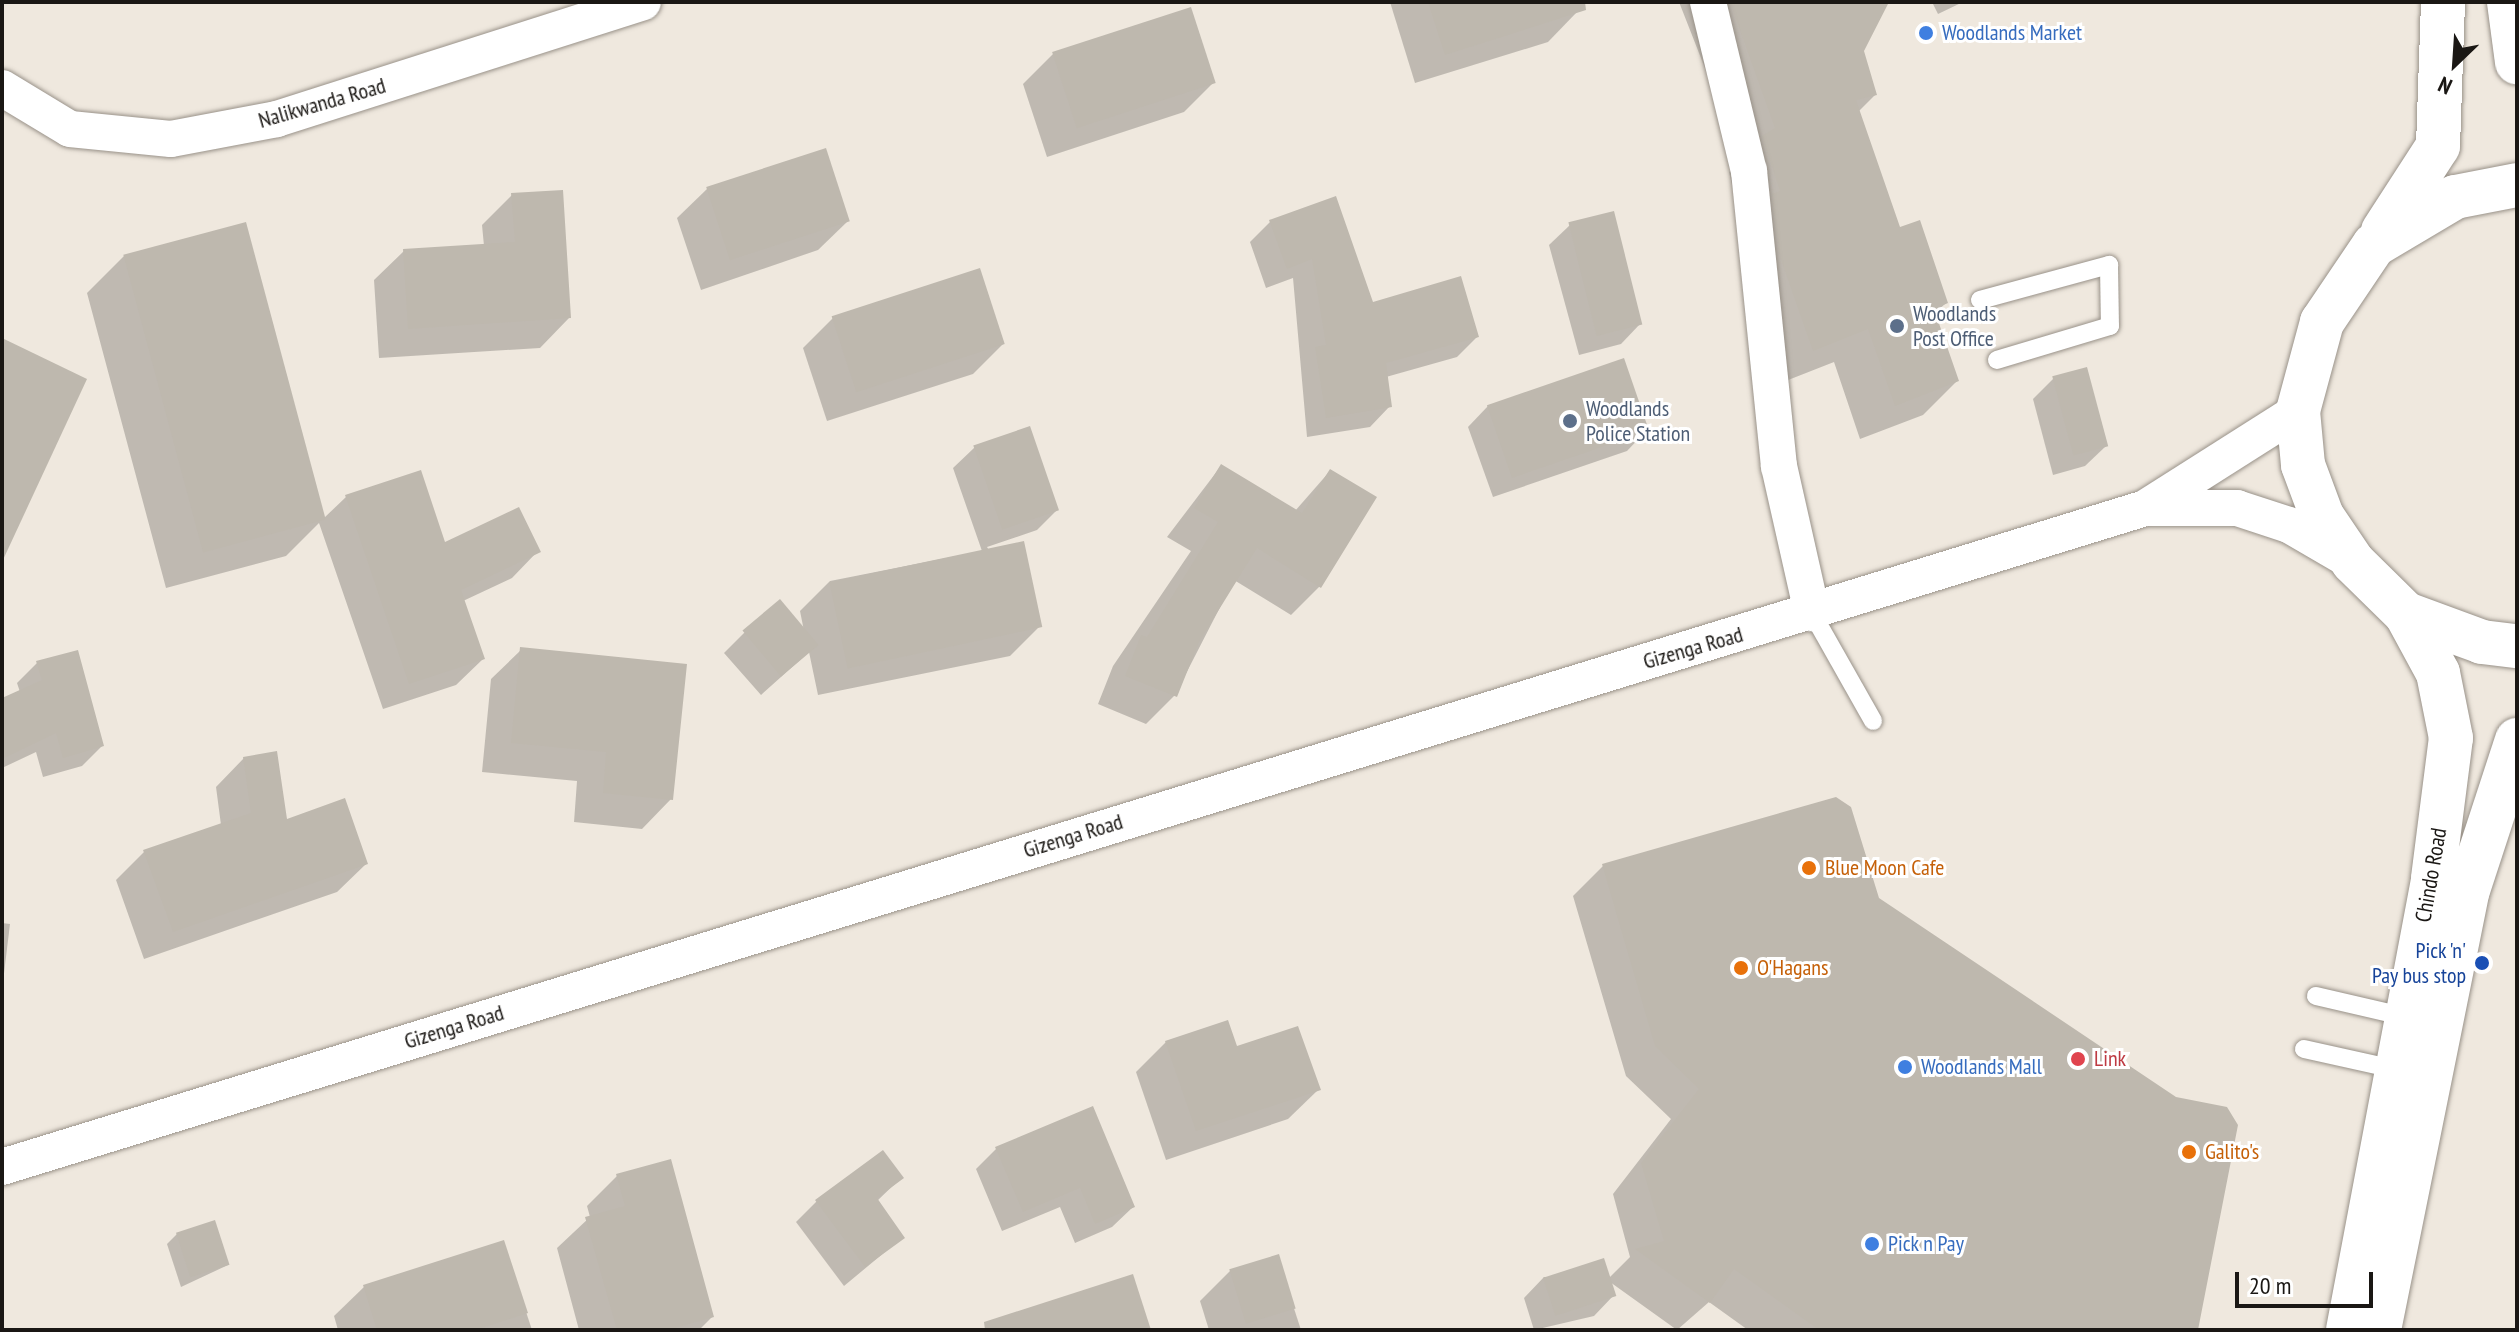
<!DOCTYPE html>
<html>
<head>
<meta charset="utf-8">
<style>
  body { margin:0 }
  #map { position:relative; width:2519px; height:1332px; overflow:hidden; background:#efe8de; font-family:"PT Sans Narrow",sans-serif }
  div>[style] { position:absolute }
  .shadow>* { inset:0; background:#0003 }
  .building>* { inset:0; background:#beb8ae; transform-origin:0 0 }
  .roads { filter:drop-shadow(0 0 2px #999289) drop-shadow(0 0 2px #999289) }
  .service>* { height:18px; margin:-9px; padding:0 9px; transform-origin:9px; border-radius:9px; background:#fff }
  .minor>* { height:36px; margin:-18px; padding:0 18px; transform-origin:18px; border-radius:18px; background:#fff }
  .secondary>* { height:44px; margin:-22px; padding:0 22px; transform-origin:22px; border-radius:22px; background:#fff }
  .dots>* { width:22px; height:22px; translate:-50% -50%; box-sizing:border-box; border:4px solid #fff; border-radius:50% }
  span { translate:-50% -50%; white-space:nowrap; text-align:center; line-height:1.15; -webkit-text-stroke:6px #fff; paint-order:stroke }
  .shop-label { font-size:22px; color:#366cbe }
  .left { translate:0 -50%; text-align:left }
  .street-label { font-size:22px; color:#1a1714 }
  .service-label { font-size:22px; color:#4e5e75 }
  .food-label { font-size:22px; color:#c56008 }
  .transit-label { font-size:22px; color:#164399 }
  .right { translate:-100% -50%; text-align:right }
  .health-label { font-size:22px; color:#be3a42 }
  .frame { position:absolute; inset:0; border:4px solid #1a1714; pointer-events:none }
  .north { position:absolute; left:2415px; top:24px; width:80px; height:80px; -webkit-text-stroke:6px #fff; paint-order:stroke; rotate:205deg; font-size:22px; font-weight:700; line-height:32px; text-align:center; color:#1a1714 }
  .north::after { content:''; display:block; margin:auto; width:28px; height:36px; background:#1a1714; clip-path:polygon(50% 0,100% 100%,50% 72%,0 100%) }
  .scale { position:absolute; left:2235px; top:1272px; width:138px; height:36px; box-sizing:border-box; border:4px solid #1a1714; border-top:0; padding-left:10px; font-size:24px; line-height:28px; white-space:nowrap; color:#1a1714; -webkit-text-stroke:6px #fff; paint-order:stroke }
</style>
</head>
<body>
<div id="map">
  <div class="shadow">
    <i style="clip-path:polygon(1390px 2px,1574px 2px,1577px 12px,1548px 42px,1415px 83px)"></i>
    <i style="clip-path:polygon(1679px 2px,1886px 2px,1862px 51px,1875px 95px,1858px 112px,1899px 230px,1946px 303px,1934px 314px,1957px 381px,1923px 415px,1860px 439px,1834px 362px,1778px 384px,1729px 172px,1741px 160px)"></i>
    <i style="clip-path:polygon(1932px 2px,1963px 2px,1938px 14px)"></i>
    <i style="clip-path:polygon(1053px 54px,1214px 82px,1184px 112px,1047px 157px,1023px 84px)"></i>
    <i style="clip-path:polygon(707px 189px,848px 221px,818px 250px,701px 290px,677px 218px)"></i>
    <i style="clip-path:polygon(512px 195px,569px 318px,540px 348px,379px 358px,374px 280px,404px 251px,484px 246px,482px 225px)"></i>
    <i style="clip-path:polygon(1270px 222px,1372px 304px,1477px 337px,1457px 357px,1386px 377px,1390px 406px,1370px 427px,1307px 437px,1293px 278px,1266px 288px,1250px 242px)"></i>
    <i style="clip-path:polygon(1570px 225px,1641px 323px,1621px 344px,1579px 355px,1549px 245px)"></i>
    <i style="clip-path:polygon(124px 256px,324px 518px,346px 497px,419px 473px,444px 545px,538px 551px,512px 578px,463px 601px,483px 659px,456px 685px,383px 709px,319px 523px,286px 556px,166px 588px,87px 293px)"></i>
    <i style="clip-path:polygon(833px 318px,1003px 344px,973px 374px,827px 421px,803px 348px)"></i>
    <i style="clip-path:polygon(2054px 378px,2106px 446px,2085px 466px,2053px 475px,2033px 399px)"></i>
    <i style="clip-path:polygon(1488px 406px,1647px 430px,1627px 451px,1493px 497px,1468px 427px)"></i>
    <i style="clip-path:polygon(1029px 429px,1057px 510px,1037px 530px,987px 547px,1040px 626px,1010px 656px,818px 695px,809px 652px,761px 695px,724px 653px,745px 632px,804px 631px,800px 611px,830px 581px,982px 551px,953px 468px,974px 448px)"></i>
    <i style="clip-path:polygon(1221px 466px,1295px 511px,1330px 471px,1320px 586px,1291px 615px,1234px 580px,1175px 695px,1146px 724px,1098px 704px,1113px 666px,1191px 551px,1167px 537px)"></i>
    <i style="clip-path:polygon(521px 650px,671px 799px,642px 829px,574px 822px,577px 781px,482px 772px,491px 679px)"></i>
    <i style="clip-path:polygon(37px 663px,102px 746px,82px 766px,43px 777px,36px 752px,2px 768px,2px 701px,20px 692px,17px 683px)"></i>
    <i style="clip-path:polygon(244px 758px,285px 821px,366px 864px,337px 892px,144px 959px,116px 880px,144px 852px,221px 825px,216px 787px)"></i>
    <i style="clip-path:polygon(1603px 866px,1878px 899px,2196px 1330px,1748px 1330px,1709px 1302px,1677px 1330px,1610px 1282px,1614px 1295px,1594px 1316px,1534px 1330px,1524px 1298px,1544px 1277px,1609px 1278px,1630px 1257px,1613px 1194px,1671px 1119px,1626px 1076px,1573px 896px)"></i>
    <i style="clip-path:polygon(2px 923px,10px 924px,2px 990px)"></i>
    <i style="clip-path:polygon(1166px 1042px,1235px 1049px,1318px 1090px,1288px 1119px,1166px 1160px,1136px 1072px)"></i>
    <i style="clip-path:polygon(996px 1149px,1133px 1207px,1112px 1227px,1075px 1243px,1060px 1207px,1002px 1231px,976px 1169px)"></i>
    <i style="clip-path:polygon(617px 1176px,712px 1317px,699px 1330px,579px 1330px,557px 1248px,590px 1217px,587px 1206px)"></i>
    <i style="clip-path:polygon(901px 1178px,877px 1201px,903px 1237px,844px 1286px,796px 1222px,817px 1201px)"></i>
    <i style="clip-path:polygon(177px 1234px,228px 1265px,181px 1287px,167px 1244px)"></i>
    <i style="clip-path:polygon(503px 1242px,532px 1330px,338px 1330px,334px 1316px,364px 1287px)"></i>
    <i style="clip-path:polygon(1277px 1256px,1301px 1330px,1209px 1330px,1200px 1301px,1230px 1271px)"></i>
  </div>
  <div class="building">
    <i style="clip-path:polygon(1428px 2px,1585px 2px,1586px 10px,1445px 55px)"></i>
    <i style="clip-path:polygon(1730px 2px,1889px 2px,1864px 51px,1877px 95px,1856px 100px,1900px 227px,1920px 220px,1948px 303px,1934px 309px,1959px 381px,1895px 406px,1868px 329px,1813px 351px,1779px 254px,1772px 194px,1780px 191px,1762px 136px,1775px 128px)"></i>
    <i style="left:1191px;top:7px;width:80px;height:146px;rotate:72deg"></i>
    <i style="left:826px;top:148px;width:77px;height:126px;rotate:72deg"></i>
    <i style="clip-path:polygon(563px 190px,571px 318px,408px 329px,403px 249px,515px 242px,511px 193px)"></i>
    <i style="clip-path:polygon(1336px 196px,1373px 302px,1461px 276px,1479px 337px,1386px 363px,1392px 407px,1326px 418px,1315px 347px,1326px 345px,1312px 259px,1287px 269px,1269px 220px)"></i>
    <i style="left:1614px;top:211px;width:117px;height:47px;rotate:76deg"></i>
    <i style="left:246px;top:222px;width:308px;height:127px;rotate:75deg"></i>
    <i style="left:980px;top:268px;width:80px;height:156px;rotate:72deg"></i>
    <i style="clip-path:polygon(2px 338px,87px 379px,2px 562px)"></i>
    <i style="left:1624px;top:358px;width:77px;height:145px;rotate:71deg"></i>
    <i style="left:2087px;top:367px;width:82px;height:36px;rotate:75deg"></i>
    <i style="left:1030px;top:426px;width:89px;height:60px;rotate:71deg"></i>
    <i style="clip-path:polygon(1221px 464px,1302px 513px,1330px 469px,1377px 497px,1321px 588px,1257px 548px,1199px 642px,1177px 697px,1125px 676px,1141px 635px,1147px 637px,1218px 522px,1194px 508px)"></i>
    <i style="clip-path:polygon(421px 470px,445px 542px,519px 507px,541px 552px,461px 590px,485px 659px,409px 684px,345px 495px)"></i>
    <i style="left:1024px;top:541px;width:88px;height:199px;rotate:78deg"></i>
    <i style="left:780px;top:599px;width:60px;height:49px;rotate:50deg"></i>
    <i style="clip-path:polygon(520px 647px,687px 664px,673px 800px,603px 793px,606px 752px,511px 743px)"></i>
    <i style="clip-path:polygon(78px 650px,104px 746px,63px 758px,56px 733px,2px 759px,2px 698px,42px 680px,36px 661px)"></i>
    <i style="clip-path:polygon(277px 751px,287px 819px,345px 798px,368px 864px,173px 932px,143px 850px,251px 813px,243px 757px)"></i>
    <i style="clip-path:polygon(1836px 797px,1851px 807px,1879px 898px,2176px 1097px,2227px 1107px,2238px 1125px,2198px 1330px,1819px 1330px,1734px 1269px,1710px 1303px,1635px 1249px,1664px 1241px,1641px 1163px,1699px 1089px,1655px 1046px,1602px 864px)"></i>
    <i style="clip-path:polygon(1228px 1020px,1237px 1046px,1298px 1026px,1321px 1090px,1196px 1131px,1165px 1041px)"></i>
    <i style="clip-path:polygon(1093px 1106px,1135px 1207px,1095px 1224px,1080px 1188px,1023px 1212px,995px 1147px)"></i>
    <i style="clip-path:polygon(883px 1150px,904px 1178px,877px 1198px,905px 1238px,865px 1267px,815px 1200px)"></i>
    <i style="clip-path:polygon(671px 1159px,714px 1317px,668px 1330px,617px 1330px,585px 1217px,625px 1206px,616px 1174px)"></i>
    <i style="left:215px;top:1220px;width:47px;height:41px;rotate:72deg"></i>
    <i style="clip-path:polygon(504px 1240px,528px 1313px,475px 1330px,377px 1330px,363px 1285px)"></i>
    <i style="left:1279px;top:1254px;width:57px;height:52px;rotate:73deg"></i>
    <i style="left:1604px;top:1258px;width:40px;height:64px;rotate:72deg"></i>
    <i style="clip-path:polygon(1133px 1274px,1151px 1330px,985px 1330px,984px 1322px)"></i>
  </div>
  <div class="roads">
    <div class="service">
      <i style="left:1980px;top:300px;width:134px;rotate:-15.2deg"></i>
      <i style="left:2109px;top:265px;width:61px;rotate:89.1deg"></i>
      <i style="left:2110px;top:326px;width:118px;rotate:163.3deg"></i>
      <i style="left:1812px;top:613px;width:124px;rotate:60.5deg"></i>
      <i style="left:2316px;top:996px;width:93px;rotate:13deg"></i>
      <i style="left:2304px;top:1049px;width:97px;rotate:12.5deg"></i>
    </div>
    <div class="minor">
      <i style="left:1708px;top:2px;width:174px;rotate:76.4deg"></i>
      <i style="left:1749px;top:171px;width:297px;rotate:84.2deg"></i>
      <i style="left:1779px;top:466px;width:151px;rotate:77.3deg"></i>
      <i style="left:2px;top:88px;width:79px;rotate:31.1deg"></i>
      <i style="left:70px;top:129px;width:101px;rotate:5.7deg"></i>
      <i style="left:171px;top:139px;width:108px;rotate:-10.7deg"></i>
      <i style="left:277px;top:119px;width:384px;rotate:-17.7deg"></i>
      <i style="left:2146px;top:508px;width:91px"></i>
      <i style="left:2237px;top:508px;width:55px;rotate:18.1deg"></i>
      <i style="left:2289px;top:525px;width:72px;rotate:30.1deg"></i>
      <i style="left:2px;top:1167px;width:2242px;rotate:-17.09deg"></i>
      <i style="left:2145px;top:508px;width:181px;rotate:-32.4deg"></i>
    </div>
    <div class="secondary">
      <i style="left:2509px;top:2px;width:61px;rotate:82.4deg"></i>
      <i style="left:2517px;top:185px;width:63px;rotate:169deg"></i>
      <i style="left:2455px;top:197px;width:94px;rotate:149.3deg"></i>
      <i style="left:2374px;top:245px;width:93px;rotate:124deg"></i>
      <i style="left:2322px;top:322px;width:92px;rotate:105.1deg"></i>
      <i style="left:2298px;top:411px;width:54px;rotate:84.7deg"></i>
      <i style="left:2303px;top:465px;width:54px;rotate:69.6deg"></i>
      <i style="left:2322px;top:516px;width:55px;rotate:56deg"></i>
      <i style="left:2353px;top:562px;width:74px;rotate:44.5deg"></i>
      <i style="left:2406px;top:614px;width:81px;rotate:20.2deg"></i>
      <i style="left:2482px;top:642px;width:35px;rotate:7deg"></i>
      <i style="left:2383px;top:231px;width:101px;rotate:-57.1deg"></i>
      <i style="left:2438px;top:146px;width:144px;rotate:-88deg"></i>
      <i style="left:2348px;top:1330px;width:460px;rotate:-79.3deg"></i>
      <i style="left:2433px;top:878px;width:141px;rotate:-82.7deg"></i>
      <i style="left:2451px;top:738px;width:66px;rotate:-101.3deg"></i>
      <i style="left:2438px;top:673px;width:67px;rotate:-118.5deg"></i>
      <i style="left:2379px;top:1330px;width:449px;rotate:-78.6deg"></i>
      <i style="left:2468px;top:890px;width:158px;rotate:-71.9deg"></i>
    </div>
  </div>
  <div class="dots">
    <i style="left:1926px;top:33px;background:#3f7fe0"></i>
    <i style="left:1897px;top:326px;background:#5c6f8a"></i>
    <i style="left:1570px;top:421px;background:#5c6f8a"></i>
    <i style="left:1809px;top:868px;background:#e8710a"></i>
    <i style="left:2482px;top:963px;background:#1a4fb4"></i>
    <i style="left:1741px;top:968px;background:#e8710a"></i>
    <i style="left:2078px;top:1059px;background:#e0444e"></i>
    <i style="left:1905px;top:1067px;background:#3f7fe0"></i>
    <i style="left:2189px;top:1152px;background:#e8710a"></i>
    <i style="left:1872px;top:1244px;background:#3f7fe0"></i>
  </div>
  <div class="shop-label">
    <span class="left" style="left:1942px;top:33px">Woodlands Market</span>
    <span class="left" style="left:1921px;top:1067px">Woodlands Mall</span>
    <span class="left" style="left:1888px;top:1244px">Pick n Pay</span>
  </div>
  <div class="street-label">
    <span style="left:322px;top:103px;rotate:-16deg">Nalikwanda Road</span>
    <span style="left:1693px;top:648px;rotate:-16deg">Gizenga Road</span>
    <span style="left:1073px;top:836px;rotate:-17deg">Gizenga Road</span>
    <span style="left:2431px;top:875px;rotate:-80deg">Chindo Road</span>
    <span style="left:454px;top:1027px;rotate:-17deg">Gizenga Road</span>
  </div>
  <div class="service-label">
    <span class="left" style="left:1913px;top:326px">Woodlands<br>Post Office</span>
    <span class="left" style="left:1586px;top:421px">Woodlands<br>Police Station</span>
  </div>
  <div class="food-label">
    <span class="left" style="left:1825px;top:868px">Blue Moon Cafe</span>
    <span class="left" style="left:1757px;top:968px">O'Hagans</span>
    <span class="left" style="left:2205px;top:1152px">Galito's</span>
  </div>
  <div class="transit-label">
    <span class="right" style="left:2466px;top:963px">Pick 'n'<br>Pay bus stop</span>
  </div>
  <div class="health-label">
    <span class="left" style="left:2094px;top:1059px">Link</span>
  </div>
  <div class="frame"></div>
  <div class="north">N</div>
  <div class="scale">20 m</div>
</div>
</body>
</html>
